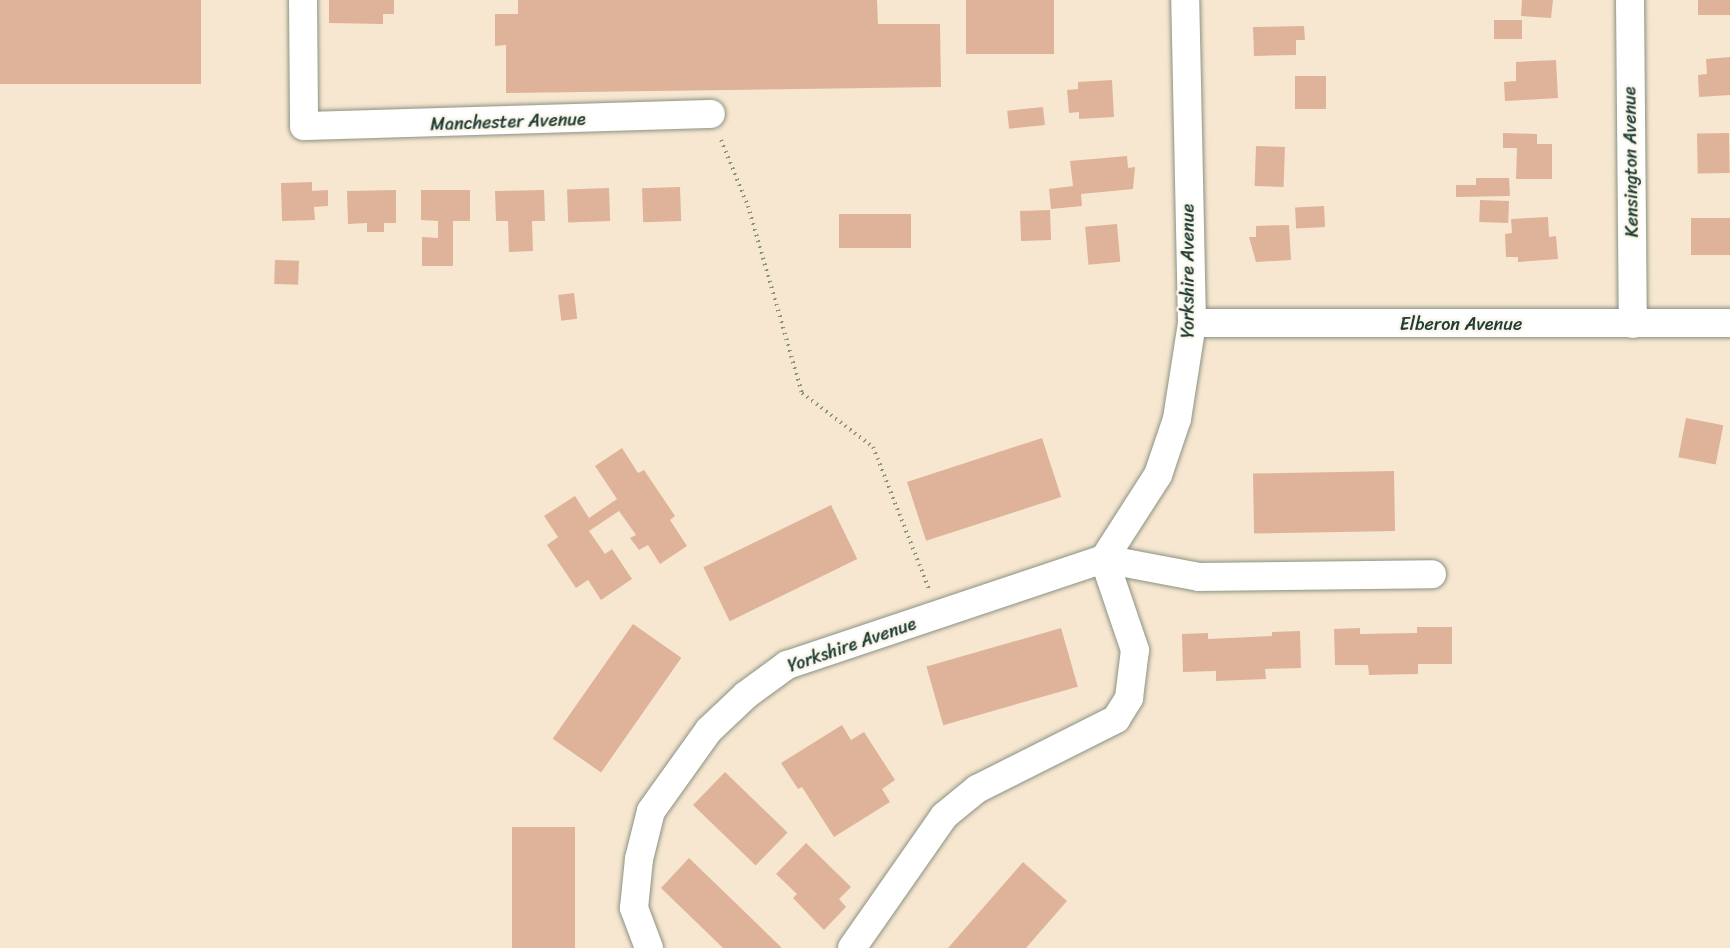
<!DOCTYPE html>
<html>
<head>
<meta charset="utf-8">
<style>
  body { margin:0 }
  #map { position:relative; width:1730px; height:948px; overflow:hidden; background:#f7e7d0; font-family:Sriracha,sans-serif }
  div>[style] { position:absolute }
  .building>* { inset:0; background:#dfb399; transform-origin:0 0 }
  .path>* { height:4px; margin-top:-2px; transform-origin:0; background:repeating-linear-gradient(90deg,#8b9282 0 1.5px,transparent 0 6px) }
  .roads { filter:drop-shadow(0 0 2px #8b9282) drop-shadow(0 0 2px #8b9282) }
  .minor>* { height:28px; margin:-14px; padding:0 14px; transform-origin:14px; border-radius:14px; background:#fff }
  span { translate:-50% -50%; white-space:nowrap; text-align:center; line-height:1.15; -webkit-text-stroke:5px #fbf7ec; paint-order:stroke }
  .street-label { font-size:18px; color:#1f3d34 }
</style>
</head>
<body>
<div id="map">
  <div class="building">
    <i style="left:0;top:0;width:201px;height:84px"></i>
    <i style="clip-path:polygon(329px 0,394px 0,394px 14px,383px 14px,383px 24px,329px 23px)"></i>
    <i style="clip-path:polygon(518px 0,877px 0,878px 24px,940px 24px,941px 87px,506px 93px,506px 45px,495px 46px,495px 14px,518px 14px)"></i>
    <i style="left:966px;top:0;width:88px;height:54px"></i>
    <i style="clip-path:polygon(1522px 0,1553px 0,1551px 18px,1521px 16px)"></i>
    <i style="left:1698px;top:0;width:32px;height:15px"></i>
    <i style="left:1494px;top:20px;width:28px;height:19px"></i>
    <i style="clip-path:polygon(1304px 26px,1305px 40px,1296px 40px,1296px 55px,1254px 56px,1253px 27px)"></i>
    <i style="clip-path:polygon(1730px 57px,1730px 95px,1699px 97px,1698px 75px,1707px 74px,1706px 59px)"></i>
    <i style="clip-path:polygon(1556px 60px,1558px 98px,1505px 101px,1504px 82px,1516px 81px,1516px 62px)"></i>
    <i style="left:1326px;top:76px;width:33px;height:31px;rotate:90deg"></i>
    <i style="clip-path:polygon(1112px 80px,1114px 117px,1079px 119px,1079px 112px,1069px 113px,1067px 90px,1078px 89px,1078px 82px)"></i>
    <i style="left:1043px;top:107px;width:18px;height:36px;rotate:84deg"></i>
    <i style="clip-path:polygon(1503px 133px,1537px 134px,1537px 144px,1552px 144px,1552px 179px,1516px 179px,1517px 148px,1503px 148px)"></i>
    <i style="left:1729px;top:133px;width:40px;height:32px;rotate:89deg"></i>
    <i style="left:1256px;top:146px;width:29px;height:40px;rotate:2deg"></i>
    <i style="clip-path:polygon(1127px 156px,1128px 168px,1135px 167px,1133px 189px,1081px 194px,1082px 206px,1051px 209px,1049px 189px,1073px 186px,1070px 161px)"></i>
    <i style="clip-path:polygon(1476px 178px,1509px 178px,1510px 196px,1456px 197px,1456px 185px,1476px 185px)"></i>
    <i style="clip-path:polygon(312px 182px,312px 191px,328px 190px,328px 206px,314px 207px,315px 220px,282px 221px,281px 183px)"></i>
    <i style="left:680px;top:187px;width:34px;height:38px;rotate:88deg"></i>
    <i style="left:609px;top:188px;width:33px;height:42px;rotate:88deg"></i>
    <i style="clip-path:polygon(396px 190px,396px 223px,384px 223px,384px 232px,367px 232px,367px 223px,348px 224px,347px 191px)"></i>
    <i style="clip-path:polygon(421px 190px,470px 190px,470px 221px,453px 221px,453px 266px,422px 266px,422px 237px,438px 238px,438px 221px,421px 220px)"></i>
    <i style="clip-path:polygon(544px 190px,545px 221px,532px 221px,533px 251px,509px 252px,508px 221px,496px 221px,495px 191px)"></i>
    <i style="left:1480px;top:200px;width:29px;height:22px;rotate:2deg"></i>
    <i style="left:1324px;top:206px;width:21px;height:29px;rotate:87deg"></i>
    <i style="left:1050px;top:210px;width:30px;height:30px;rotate:88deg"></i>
    <i style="left:911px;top:214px;width:34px;height:72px;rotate:90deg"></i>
    <i style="clip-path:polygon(1548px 217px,1549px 237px,1556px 236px,1558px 259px,1518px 262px,1518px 257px,1506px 257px,1505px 234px,1512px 233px,1511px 219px)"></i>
    <i style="left:1730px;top:218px;width:37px;height:39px;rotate:90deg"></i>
    <i style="left:1117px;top:224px;width:38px;height:32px;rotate:85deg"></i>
    <i style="clip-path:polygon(1289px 225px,1291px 260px,1256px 262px,1249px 237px,1256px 237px,1256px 226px)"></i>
    <i style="left:275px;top:260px;width:24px;height:24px;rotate:2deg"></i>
    <i style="left:574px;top:293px;width:26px;height:16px;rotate:83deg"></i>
    <i style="left:1686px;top:418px;width:38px;height:40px;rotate:11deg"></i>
    <i style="left:1042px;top:438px;width:62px;height:142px;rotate:72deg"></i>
    <i style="clip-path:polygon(622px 448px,638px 473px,644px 470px,675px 516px,670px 520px,687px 546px,660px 564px,648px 545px,639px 550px,630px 538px,636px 535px,619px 511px,589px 531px,605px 554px,612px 549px,632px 579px,601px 600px,588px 580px,576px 588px,547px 545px,558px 537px,544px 516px,575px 496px,589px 518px,617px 499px,595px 466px)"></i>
    <i style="left:1394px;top:471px;width:60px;height:141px;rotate:89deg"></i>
    <i style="left:831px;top:505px;width:60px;height:142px;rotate:64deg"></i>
    <i style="left:633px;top:624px;width:59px;height:140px;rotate:35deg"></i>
    <i style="clip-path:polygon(1417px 627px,1452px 627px,1452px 664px,1418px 664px,1418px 674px,1369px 675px,1368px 665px,1335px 665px,1334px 629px,1360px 628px,1360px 634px,1417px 633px)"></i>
    <i style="left:1061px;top:628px;width:61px;height:140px;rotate:74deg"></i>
    <i style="clip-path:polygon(1300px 631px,1301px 668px,1265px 669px,1266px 679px,1216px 681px,1216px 671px,1183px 672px,1182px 634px,1208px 633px,1208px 639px,1272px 636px,1272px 632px)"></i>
    <i style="clip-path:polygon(842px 725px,851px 740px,864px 732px,895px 780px,882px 789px,890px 802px,834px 837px,802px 787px,798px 789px,781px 763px)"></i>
    <i style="left:725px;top:772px;width:87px;height:46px;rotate:44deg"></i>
    <i style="left:512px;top:827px;width:63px;height:121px"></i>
    <i style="clip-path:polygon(806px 843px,851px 887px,839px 899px,846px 907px,824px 930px,793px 898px,797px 894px,776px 874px)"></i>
    <i style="clip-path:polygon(689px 858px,782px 948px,723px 948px,661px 888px)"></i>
    <i style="clip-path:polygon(1023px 862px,1067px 901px,1026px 948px,948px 948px)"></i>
  </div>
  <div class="path">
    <i style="left:721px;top:140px;width:71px;rotate:67.8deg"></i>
    <i style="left:748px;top:206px;width:195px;rotate:73.9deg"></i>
    <i style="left:802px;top:393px;width:89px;rotate:37.3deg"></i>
    <i style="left:873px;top:447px;width:153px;rotate:68.5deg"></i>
  </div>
  <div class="roads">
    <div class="minor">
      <i style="left:303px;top:0;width:126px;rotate:89.5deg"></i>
      <i style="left:304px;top:126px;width:407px;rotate:-1.7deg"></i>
      <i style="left:1630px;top:0;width:324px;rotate:89.5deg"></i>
      <i style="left:1192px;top:323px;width:538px"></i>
      <i style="left:1104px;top:559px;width:97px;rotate:10.7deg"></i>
      <i style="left:1199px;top:577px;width:233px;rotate:-0.7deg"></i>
      <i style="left:649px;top:948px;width:43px;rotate:-110.6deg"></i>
      <i style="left:634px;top:908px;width:49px;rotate:-84.2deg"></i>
      <i style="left:639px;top:859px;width:49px;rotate:-76deg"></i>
      <i style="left:651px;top:811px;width:100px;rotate:-54.4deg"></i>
      <i style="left:709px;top:730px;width:51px;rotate:-43.4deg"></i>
      <i style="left:746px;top:695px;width:51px;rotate:-36.2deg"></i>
      <i style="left:787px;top:665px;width:334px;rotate:-18.5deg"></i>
      <i style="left:1104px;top:559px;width:100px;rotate:-57.3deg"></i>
      <i style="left:1158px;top:475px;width:59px;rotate:-71.3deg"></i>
      <i style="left:1177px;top:419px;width:97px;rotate:-81.1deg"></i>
      <i style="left:1192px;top:323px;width:323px;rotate:-91.2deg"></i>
      <i style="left:852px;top:948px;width:161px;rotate:-55.1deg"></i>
      <i style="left:944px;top:816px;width:43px;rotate:-39.3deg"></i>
      <i style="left:977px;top:789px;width:156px;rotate:-26.7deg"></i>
      <i style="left:1116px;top:719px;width:25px;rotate:-58deg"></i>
      <i style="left:1129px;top:698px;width:48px;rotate:-82.9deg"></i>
      <i style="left:1135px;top:650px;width:96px;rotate:-108.8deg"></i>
    </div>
  </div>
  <div class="street-label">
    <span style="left:508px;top:122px;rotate:-2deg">Manchester Avenue</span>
    <span style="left:1631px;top:162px;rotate:-91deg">Kensington Avenue</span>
    <span style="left:1188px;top:271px;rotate:-90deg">Yorkshire Avenue</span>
    <span style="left:1461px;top:324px">Elberon Avenue</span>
    <span style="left:852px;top:645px;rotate:-19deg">Yorkshire Avenue</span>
  </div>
</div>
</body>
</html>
